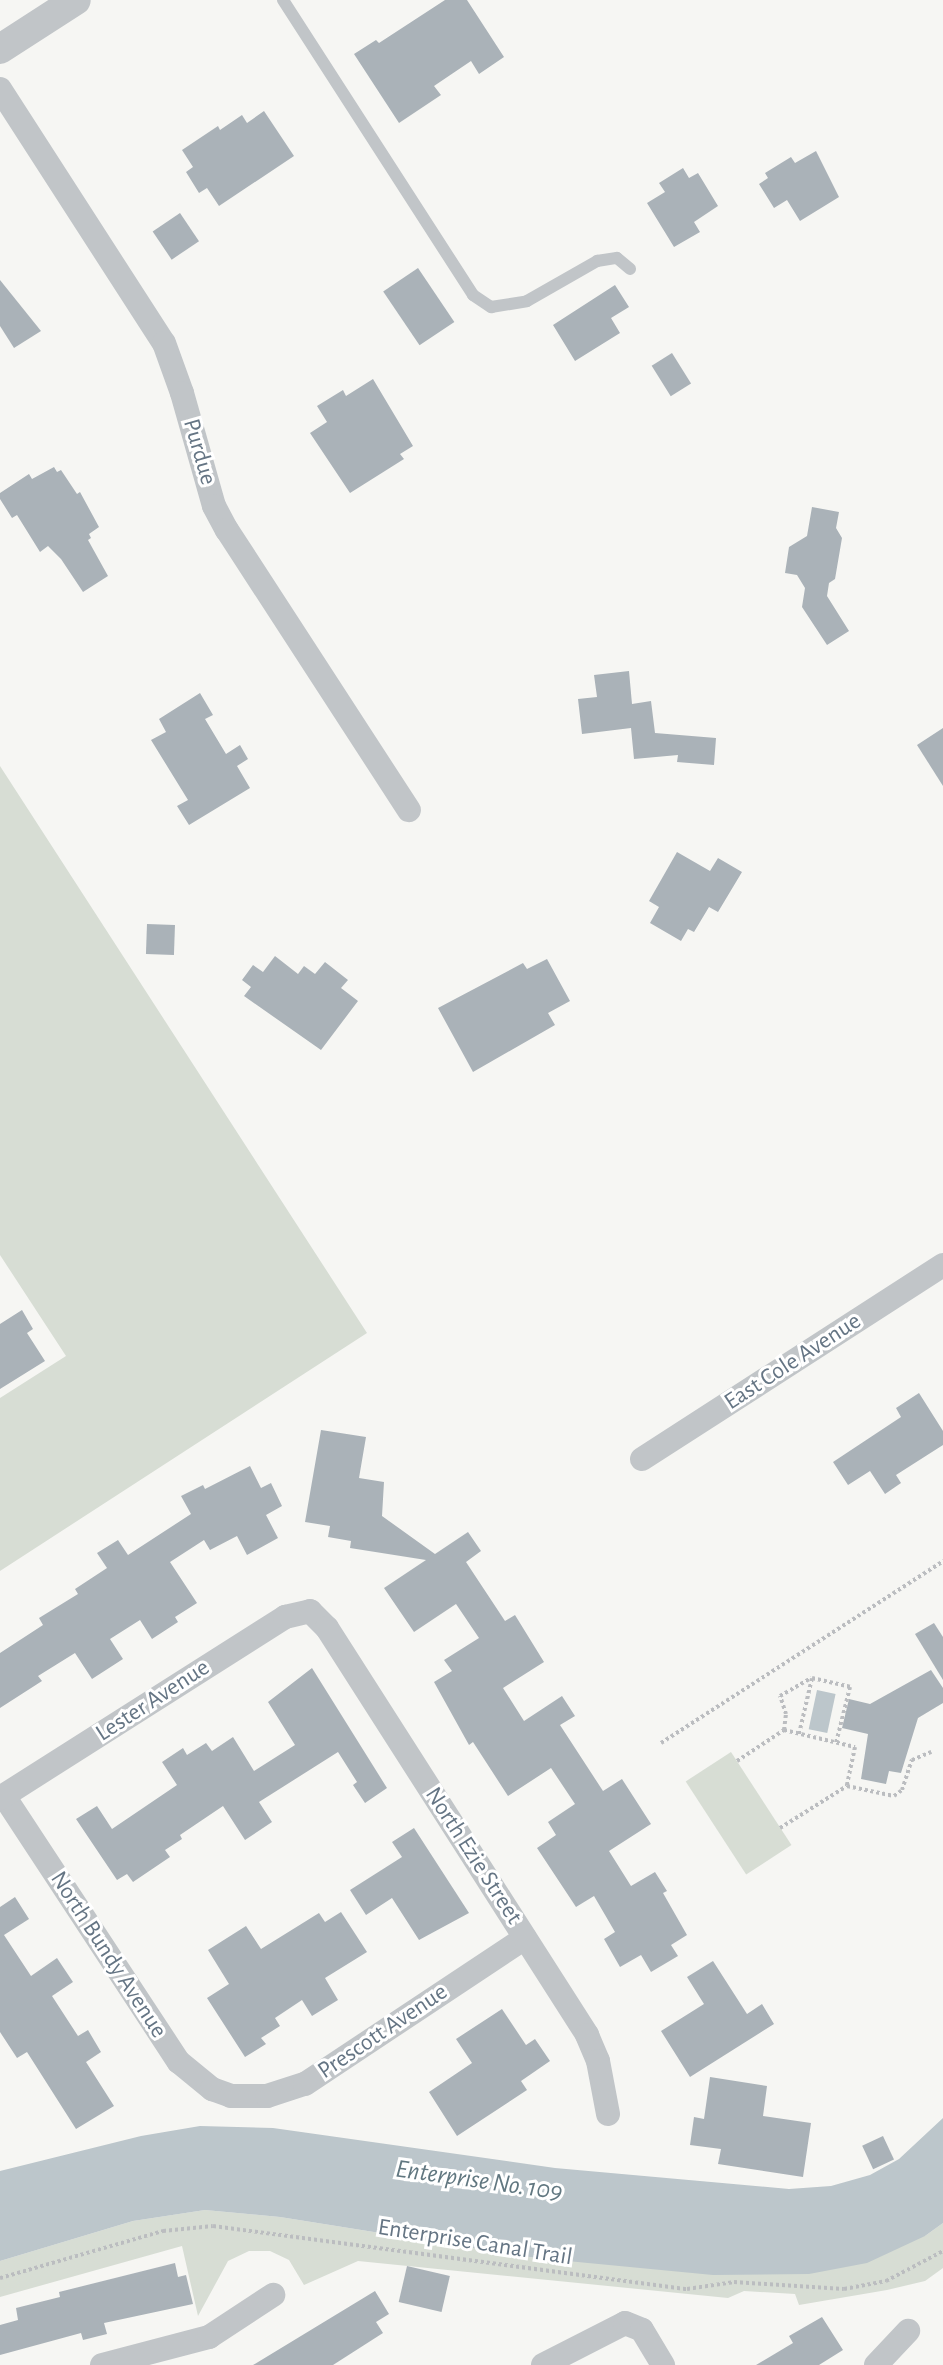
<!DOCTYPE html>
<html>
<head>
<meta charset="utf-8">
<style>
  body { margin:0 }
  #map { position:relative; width:943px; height:2365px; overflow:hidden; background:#f6f6f3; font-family:"Alegreya Sans",sans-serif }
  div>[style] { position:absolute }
  .green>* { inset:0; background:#d7ddd4; transform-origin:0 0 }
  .water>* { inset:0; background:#bcc6cb; transform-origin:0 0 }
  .building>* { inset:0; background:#aab2b8; transform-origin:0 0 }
  .path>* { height:4px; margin-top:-2px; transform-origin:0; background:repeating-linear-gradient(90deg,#bbbdc0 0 3px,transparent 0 6px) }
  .service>* { height:12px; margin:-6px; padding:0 6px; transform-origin:6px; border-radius:6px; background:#c1c5c8 }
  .minor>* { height:24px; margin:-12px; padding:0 12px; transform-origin:12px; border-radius:12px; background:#c1c5c8 }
  .tertiary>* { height:30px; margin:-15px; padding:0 15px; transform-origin:15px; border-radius:15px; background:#c1c5c8 }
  span { translate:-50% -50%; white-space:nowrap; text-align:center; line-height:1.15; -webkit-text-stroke:6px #fff; paint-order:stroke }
  .street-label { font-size:24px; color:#657584 }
  .water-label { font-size:26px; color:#617780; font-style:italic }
</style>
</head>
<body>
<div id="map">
  <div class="green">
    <i style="clip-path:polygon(0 766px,367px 1333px,0 1571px,0 1398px,66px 1356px,0 1255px)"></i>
    <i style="left:731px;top:1752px;width:111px;height:54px;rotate:57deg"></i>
    <i style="clip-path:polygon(205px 2210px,280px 2217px,536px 2258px,925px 2236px,943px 2223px,943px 2268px,925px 2281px,887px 2290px,799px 2305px,795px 2294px,744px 2291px,728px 2298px,358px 2261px,304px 2285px,289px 2260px,270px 2251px,249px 2251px,228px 2261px,198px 2316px,182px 2246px,0 2297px,0 2261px,133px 2221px)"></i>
  </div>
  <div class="water">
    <i style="left:817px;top:1690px;width:19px;height:40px;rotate:12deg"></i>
    <i style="clip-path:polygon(943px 2118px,943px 2223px,925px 2236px,867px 2263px,809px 2274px,713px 2275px,536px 2258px,280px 2217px,205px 2210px,133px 2221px,0 2261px,0 2171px,141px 2136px,200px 2126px,273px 2128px,555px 2168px,789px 2189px,831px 2186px,870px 2175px,899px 2159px)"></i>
  </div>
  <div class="building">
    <i style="clip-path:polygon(445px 0,467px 0,504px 57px,479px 74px,471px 61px,434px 86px,441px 95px,399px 123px,354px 54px,376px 40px,379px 43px)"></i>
    <i style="clip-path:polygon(264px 111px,294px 156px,219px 206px,207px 188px,199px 193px,186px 172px,193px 167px,182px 150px,218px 126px,220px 130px,242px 115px,247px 123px)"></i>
    <i style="clip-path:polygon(816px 151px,839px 197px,800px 221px,787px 200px,774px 208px,759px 184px,768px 178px,765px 173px,791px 157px,795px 163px)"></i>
    <i style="clip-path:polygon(683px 168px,689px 178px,698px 173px,718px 206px,694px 222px,700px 232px,674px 247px,647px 203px,665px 192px,659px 183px)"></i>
    <i style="left:180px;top:213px;width:34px;height:33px;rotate:56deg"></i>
    <i style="left:418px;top:268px;width:65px;height:42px;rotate:56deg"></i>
    <i style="clip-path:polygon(0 280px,41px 331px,14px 348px,0 326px)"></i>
    <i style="clip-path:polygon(615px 285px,629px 307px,611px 318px,620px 333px,575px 361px,553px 325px)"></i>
    <i style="left:672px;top:353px;width:36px;height:24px;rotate:58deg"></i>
    <i style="clip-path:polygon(373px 379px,413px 446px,400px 454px,404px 459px,350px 493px,310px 433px,327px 422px,317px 406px,343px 390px,346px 396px)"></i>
    <i style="clip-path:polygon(54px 467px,57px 472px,61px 470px,77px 494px,80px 492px,99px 527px,89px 534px,91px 538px,88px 540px,108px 576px,83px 592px,61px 559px,48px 546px,40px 552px,17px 515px,12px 518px,0 499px,0 493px,29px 474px,32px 479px)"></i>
    <i style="clip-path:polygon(812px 507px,839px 512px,836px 528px,842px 538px,835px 579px,829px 583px,827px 596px,849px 631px,827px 645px,802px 607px,805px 588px,797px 575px,785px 573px,789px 547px,807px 536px)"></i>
    <i style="clip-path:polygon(629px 671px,632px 704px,651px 701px,655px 733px,716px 738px,714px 765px,677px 762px,678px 755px,634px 759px,631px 728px,582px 734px,578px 699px,597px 697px,594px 675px)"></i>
    <i style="clip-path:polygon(200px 693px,213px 715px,205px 719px,226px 754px,240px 745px,248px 759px,237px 766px,250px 788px,189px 825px,177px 806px,188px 800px,151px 740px,166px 732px,159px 719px)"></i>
    <i style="clip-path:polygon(943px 728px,943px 786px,917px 745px)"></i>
    <i style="clip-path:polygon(677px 852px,710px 871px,718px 858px,742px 872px,718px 912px,709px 907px,694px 932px,688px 929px,681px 941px,650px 923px,659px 907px,649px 901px)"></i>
    <i style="left:147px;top:924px;width:28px;height:30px;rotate:2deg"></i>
    <i style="clip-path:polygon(275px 956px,298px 974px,304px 966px,315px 974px,325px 962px,348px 980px,341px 988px,358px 1001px,321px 1050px,244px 996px,251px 987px,242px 980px,253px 965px,263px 972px)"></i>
    <i style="clip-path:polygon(547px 959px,570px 1001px,548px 1013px,555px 1025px,473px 1072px,438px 1008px,523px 963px,527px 969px)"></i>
    <i style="clip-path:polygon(22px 1310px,33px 1329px,27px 1333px,45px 1361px,0 1389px,0 1324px)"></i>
    <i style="clip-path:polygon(919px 1393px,943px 1431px,943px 1445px,896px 1475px,901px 1483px,885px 1494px,870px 1471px,848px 1485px,833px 1462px,901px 1417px,896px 1408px)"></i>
    <i style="clip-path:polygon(321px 1430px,366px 1437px,359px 1478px,384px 1482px,382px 1516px,435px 1554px,468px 1532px,481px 1551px,466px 1562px,505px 1621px,515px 1615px,544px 1662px,503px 1688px,524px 1721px,562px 1696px,575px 1716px,560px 1725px,603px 1791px,622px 1779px,651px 1824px,609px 1851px,631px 1886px,655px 1872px,667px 1891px,663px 1893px,687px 1935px,671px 1945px,678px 1956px,651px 1972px,641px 1955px,620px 1967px,604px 1939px,615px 1932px,594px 1896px,576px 1907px,537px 1848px,556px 1835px,548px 1822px,575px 1804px,551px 1768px,508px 1796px,473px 1742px,469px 1745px,434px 1682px,452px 1671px,444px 1660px,479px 1638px,456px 1604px,414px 1632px,384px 1588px,426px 1560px,350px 1548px,351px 1541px,328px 1537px,330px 1526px,305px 1522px)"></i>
    <i style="clip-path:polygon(250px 1466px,261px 1488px,271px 1483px,282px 1506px,266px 1515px,278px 1538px,247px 1555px,237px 1536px,210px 1550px,204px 1540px,170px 1562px,197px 1603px,175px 1617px,178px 1622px,152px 1639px,140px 1620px,110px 1639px,123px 1659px,92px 1679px,75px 1653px,38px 1676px,42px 1681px,0 1708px,0 1653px,43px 1625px,39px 1618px,78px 1594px,75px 1589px,107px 1568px,97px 1553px,118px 1540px,128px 1555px,191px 1514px,181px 1496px,203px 1485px,205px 1489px)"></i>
    <i style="clip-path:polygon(934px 1623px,943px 1637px,943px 1680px,915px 1634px)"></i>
    <i style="clip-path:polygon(312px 1668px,387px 1788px,365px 1803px,353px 1785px,357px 1782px,338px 1752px,259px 1802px,272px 1822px,245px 1840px,223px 1806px,180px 1835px,182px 1839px,165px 1850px,170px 1857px,133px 1882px,127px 1874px,117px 1880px,76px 1819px,97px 1806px,112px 1829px,177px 1785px,162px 1762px,183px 1748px,187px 1755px,206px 1743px,212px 1751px,233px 1737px,254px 1771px,295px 1745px,268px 1702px)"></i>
    <i style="clip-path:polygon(931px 1670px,943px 1688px,943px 1703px,918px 1718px,901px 1773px,889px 1771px,886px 1784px,861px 1779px,868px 1734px,842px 1728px,849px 1699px,870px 1704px)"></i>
    <i style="clip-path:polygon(414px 1828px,469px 1913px,419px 1940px,392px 1898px,366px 1915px,350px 1890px,402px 1857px,392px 1842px)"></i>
    <i style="clip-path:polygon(15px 1897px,29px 1919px,4px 1935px,31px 1976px,57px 1958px,73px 1982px,52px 1996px,78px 2036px,88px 2030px,101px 2052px,86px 2062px,114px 2106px,76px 2129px,27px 2052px,17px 2058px,0 2032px,0 1907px)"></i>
    <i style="clip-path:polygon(341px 1912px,367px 1952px,325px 1978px,338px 2000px,312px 2016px,302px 2000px,275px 2018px,280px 2026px,261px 2038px,266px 2044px,245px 2057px,207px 1998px,229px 1984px,208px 1950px,246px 1926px,261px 1949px,319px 1913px,325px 1922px)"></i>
    <i style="clip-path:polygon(713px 1961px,747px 2014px,762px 2004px,774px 2024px,690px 2077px,661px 2031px,704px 2004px,687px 1977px)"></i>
    <i style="clip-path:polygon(502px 2009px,526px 2045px,535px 2039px,550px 2061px,521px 2081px,527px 2090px,457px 2136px,429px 2092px,472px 2063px,456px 2039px)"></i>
    <i style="clip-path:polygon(710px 2077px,767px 2086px,763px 2116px,811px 2123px,803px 2177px,718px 2164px,721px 2149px,690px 2145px,694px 2117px,704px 2119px)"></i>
    <i style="left:883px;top:2136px;width:26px;height:23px;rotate:65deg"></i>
    <i style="clip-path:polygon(175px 2263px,178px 2277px,186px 2275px,193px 2304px,104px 2323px,107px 2334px,83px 2340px,81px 2333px,0 2355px,0 2325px,18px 2320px,16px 2308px,60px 2297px,59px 2292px)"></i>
    <i style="left:407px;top:2266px;width:44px;height:37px;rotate:13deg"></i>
    <i style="clip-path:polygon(375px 2291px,389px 2314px,376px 2322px,383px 2333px,333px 2365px,253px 2365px)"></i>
    <i style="clip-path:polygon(822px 2317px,843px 2350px,819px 2365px,756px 2365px,793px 2343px,789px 2336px)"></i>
  </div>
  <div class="path">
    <i style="left:784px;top:1730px;width:16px;rotate:-83deg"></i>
    <i style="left:786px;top:1714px;width:19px;rotate:-108deg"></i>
    <i style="left:780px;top:1696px;width:36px;rotate:-30deg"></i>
    <i style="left:799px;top:1734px;width:57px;rotate:-76.9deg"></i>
    <i style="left:812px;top:1678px;width:39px;rotate:13deg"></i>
    <i style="left:850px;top:1687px;width:58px;rotate:104deg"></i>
    <i style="left:661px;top:1743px;width:336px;rotate:-32.8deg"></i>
    <i style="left:737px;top:1761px;width:56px;rotate:-33.4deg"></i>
    <i style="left:784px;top:1730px;width:73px;rotate:13.5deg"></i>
    <i style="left:855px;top:1747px;width:40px;rotate:102deg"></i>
    <i style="left:847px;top:1786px;width:48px;rotate:12deg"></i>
    <i style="left:894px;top:1796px;width:10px;rotate:-37deg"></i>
    <i style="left:902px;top:1790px;width:32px;rotate:-72deg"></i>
    <i style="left:912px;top:1760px;width:21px;rotate:-23deg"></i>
    <i style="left:780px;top:1828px;width:79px;rotate:-32.1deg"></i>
    <i style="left:0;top:2278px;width:170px;rotate:-16.1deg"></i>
    <i style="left:163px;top:2231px;width:50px;rotate:-5.7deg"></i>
    <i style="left:213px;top:2226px;width:478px;rotate:7.6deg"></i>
    <i style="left:687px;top:2289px;width:48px;rotate:-8.5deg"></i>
    <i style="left:734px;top:2282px;width:110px;rotate:3.6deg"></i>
    <i style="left:844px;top:2289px;width:43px;rotate:-10.8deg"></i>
    <i style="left:886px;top:2281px;width:64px;rotate:-27.8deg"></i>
  </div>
  <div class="service">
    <i style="left:283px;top:0;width:351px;rotate:57.2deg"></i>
    <i style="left:473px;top:295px;width:22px;rotate:34deg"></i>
    <i style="left:491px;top:307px;width:36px;rotate:-9deg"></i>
    <i style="left:527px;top:301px;width:81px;rotate:-29.7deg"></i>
    <i style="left:597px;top:261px;width:20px;rotate:-9deg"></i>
    <i style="left:617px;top:258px;width:17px;rotate:40deg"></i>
  </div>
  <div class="minor">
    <i style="left:0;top:89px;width:302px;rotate:57.2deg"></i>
    <i style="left:164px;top:343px;width:53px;rotate:70.2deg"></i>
    <i style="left:182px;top:393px;width:117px;rotate:74.2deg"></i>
    <i style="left:214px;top:506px;width:27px;rotate:62deg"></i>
    <i style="left:227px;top:530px;width:334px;rotate:57deg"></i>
    <i style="left:642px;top:1459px;width:358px;rotate:-32.8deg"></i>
    <i style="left:4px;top:1796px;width:318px;rotate:56.7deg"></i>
    <i style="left:179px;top:2062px;width:43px;rotate:39.3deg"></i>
    <i style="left:212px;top:2089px;width:20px;rotate:20deg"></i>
    <i style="left:231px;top:2096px;width:36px"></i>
    <i style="left:267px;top:2096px;width:40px;rotate:-18deg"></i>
    <i style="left:305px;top:2084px;width:264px;rotate:-33.6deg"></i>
    <i style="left:0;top:1798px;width:338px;rotate:-32.4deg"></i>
    <i style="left:285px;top:1617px;width:26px;rotate:-13deg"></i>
    <i style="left:310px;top:1611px;width:24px;rotate:45deg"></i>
    <i style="left:327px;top:1628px;width:483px;rotate:57.4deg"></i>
    <i style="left:587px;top:2035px;width:28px;rotate:67deg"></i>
    <i style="left:598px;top:2061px;width:54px;rotate:79.3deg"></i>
    <i style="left:102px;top:2365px;width:111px;rotate:-14.7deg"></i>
    <i style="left:209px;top:2337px;width:77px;rotate:-33.3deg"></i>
    <i style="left:543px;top:2365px;width:92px;rotate:-27.1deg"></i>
    <i style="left:625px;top:2323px;width:18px;rotate:22deg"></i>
    <i style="left:642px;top:2330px;width:41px;rotate:59deg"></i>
    <i style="left:876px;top:2365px;width:47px;rotate:-46.7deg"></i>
  </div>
  <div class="tertiary">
    <i style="left:0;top:49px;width:90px;rotate:-32.8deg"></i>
  </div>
  <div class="street-label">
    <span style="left:199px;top:452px;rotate:74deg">Purdue</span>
    <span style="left:793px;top:1362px;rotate:-33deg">East Cole Avenue</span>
    <span style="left:153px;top:1701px;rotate:-33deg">Lester Avenue</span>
    <span style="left:473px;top:1856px;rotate:57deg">North Ezie Street</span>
    <span style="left:108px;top:1955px;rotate:57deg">North Bundy Avenue</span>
    <span style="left:383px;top:2032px;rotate:-34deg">Prescott Avenue</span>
    <span style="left:475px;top:2243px;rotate:9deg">Enterprise Canal Trail</span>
  </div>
  <div class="water-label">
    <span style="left:479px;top:2181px;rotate:8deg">Enterprise No. 109</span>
  </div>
</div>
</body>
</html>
